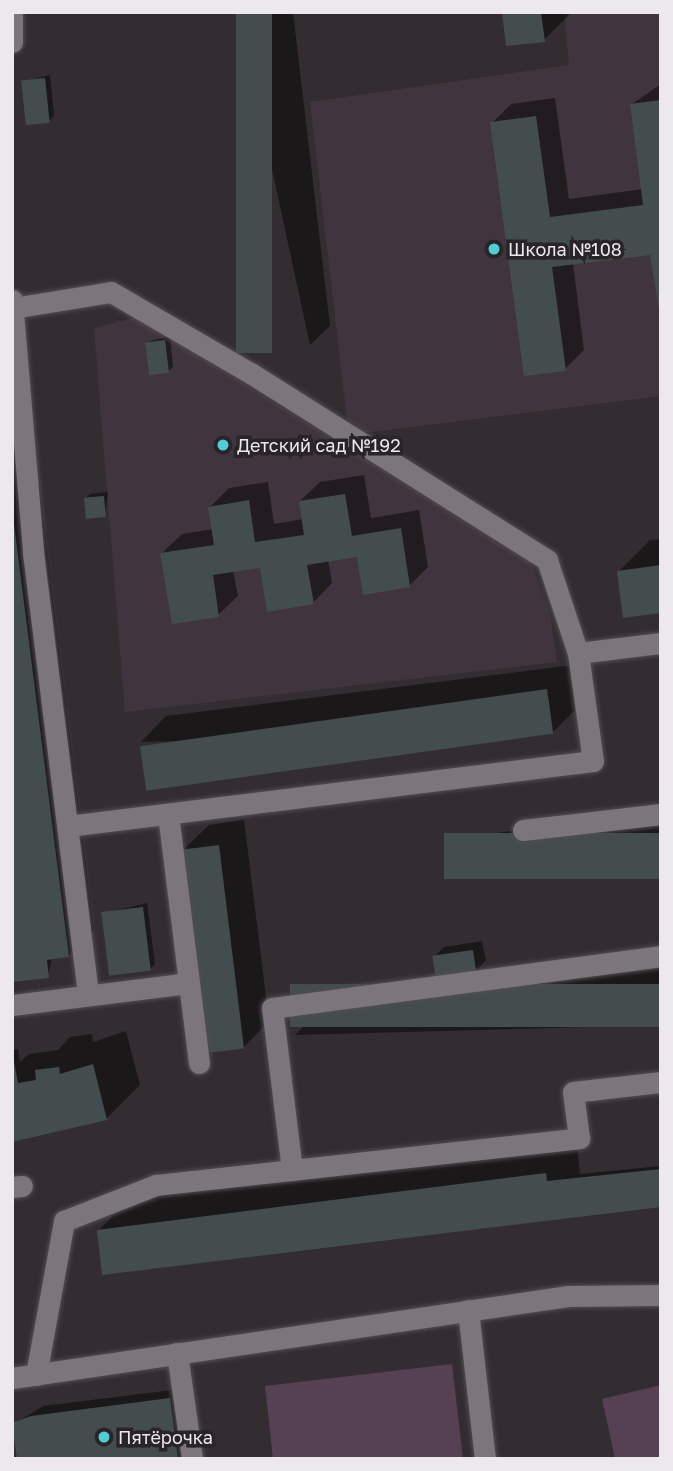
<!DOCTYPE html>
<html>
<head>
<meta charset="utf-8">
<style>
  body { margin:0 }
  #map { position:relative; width:673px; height:1471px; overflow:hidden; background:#332d32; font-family:"Golos Text",sans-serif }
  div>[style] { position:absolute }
  .built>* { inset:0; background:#40353f }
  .green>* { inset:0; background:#564053 }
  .shadow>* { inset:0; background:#0007 }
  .building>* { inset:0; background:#444d4e; transform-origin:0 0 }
  .roads { filter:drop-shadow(0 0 2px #514d50) drop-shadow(0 0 2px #514d50) }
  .minor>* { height:21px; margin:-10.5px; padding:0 10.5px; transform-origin:10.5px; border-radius:10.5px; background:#7c757b }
  .dots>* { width:19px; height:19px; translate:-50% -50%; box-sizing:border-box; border:4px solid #292428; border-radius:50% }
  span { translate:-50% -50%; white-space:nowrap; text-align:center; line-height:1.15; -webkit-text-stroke:7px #292428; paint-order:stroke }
  .poi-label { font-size:18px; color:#ece8eb }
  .left { translate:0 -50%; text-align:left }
  .frame { position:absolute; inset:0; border:14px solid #ece8eb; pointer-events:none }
</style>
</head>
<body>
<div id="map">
  <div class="built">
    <i style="clip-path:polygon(564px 12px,661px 12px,661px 396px,362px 433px,347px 419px,310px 102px,569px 65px)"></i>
    <i style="clip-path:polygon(137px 317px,531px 562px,550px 613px,557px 662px,125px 712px,94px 328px)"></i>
  </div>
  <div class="green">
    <i style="clip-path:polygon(452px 1364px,463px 1459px,273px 1459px,265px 1386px)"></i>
    <i style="clip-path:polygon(661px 1385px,661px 1459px,615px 1459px,602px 1399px)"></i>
  </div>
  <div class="shadow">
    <i style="clip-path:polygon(238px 12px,293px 12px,330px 326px,310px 345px)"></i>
    <i style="clip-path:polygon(503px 12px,569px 12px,570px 14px,544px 40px)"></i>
    <i style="clip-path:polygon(50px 75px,54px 116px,49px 121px,22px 82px)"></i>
    <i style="clip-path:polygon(661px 84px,661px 321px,652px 253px,573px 263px,584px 350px,565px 369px,492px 123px,511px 104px,555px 98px,569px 199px,643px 189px,632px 104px)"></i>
    <i style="clip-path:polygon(170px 336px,173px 367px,168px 372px,147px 342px)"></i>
    <i style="clip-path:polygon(12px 362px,28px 487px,39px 485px,94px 930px,68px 956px,52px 958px,48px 976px,12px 981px)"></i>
    <i style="clip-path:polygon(364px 475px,371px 518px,419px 510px,428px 567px,409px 586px,359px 555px,328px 560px,332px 583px,313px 603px,262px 566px,233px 570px,238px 596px,218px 615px,162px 553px,182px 534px,213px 529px,210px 507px,229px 488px,268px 482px,274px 524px,303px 519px,300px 501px,320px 482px)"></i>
    <i style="clip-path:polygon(108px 492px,105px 515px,85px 499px,90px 494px)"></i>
    <i style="clip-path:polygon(661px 539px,661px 611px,619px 571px,650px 540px)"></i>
    <i style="clip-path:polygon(573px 665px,578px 707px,552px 733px,141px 742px,166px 716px)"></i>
    <i style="clip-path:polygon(661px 811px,661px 877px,448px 861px,473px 836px)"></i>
    <i style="clip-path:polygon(244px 820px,269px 1021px,244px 1047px,183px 850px,209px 825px)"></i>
    <i style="clip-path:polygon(147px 903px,155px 964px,150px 969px,103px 913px)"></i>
    <i style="clip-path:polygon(482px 941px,486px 960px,476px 971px,434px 957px,444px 947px)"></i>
    <i style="clip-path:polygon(661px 963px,661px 1025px,295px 1035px,321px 1009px)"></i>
    <i style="clip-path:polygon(126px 1031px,140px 1085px,106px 1119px,12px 1139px,12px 1050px,18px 1049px,20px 1062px,29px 1054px,58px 1050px,70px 1037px,92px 1034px,93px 1042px)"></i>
    <i style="clip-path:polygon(577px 1144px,580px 1174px,661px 1166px,661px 1205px,99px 1230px,129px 1199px)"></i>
    <i style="clip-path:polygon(180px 1389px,189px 1459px,18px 1459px,14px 1424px,43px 1406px)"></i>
  </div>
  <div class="building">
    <i style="left:236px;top:12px;width:36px;height:341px"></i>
    <i style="clip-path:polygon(502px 12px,541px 12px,545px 42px,506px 46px)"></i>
    <i style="left:45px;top:78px;width:45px;height:24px;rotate:84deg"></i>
    <i style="clip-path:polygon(661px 100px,661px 322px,650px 255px,552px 267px,566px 371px,524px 376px,490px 122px,536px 116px,550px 217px,643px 205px,630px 104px)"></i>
    <i style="left:165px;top:340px;width:33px;height:20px;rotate:83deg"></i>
    <i style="clip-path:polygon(345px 494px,352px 536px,401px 528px,410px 587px,363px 595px,357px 557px,307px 565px,314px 604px,267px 612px,260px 568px,213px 575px,219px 617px,172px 624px,160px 553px,214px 545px,208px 507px,249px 500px,255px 542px,304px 535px,299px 501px)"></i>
    <i style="left:104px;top:496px;width:21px;height:20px;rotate:85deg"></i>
    <i style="clip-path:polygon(12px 508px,69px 957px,47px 960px,49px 978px,12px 982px)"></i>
    <i style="clip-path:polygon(661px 565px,661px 613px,623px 618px,617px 571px)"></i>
    <i style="left:547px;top:689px;width:45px;height:411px;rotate:82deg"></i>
    <i style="left:661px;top:833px;width:46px;height:217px;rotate:90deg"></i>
    <i style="left:219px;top:845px;width:205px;height:38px;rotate:83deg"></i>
    <i style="left:143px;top:907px;width:64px;height:42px;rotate:83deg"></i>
    <i style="left:473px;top:950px;width:22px;height:41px;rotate:82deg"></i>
    <i style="left:661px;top:984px;width:43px;height:371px;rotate:90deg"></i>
    <i style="clip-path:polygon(12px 1051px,18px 1083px,36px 1080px,35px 1070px,59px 1067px,60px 1074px,93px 1064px,107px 1120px,12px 1142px)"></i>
    <i style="clip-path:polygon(661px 1169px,661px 1207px,102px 1275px,97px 1230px,546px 1173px,547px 1181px)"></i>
    <i style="clip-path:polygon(170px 1398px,178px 1459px,17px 1459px,12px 1423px,31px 1416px)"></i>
  </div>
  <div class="roads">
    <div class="minor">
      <i style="left:12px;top:16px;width:26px;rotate:90deg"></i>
      <i style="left:12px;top:300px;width:253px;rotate:85.2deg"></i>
      <i style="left:33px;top:552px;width:446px;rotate:82.9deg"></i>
      <i style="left:13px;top:308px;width:99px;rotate:-9.3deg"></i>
      <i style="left:111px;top:292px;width:163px;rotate:30.2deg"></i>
      <i style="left:252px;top:374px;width:349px;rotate:32.2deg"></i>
      <i style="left:547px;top:560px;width:98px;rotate:71.6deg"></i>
      <i style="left:168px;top:814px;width:251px;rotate:82.9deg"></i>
      <i style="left:68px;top:826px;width:529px;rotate:-7.06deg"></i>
      <i style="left:593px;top:761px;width:109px;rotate:-97.9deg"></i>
      <i style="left:578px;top:653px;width:84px;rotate:-6.9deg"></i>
      <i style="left:523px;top:830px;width:139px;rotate:-6.6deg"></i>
      <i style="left:12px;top:1005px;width:177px;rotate:-7.1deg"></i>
      <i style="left:292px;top:1170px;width:163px;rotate:-97deg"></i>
      <i style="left:272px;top:1008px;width:392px;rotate:-7.6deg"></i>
      <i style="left:12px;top:1187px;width:10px;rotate:-6deg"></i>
      <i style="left:468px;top:1310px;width:150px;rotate:83.5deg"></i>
      <i style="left:177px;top:1353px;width:107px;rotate:81.9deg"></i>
      <i style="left:36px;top:1375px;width:157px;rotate:-79.7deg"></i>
      <i style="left:64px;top:1221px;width:99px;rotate:-21.4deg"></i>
      <i style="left:156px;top:1185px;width:426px;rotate:-6.3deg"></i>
      <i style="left:579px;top:1138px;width:46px;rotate:-97.4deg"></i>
      <i style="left:573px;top:1092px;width:89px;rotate:-6.5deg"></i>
      <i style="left:12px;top:1378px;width:562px;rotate:-8.39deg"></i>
      <i style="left:568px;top:1296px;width:93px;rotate:-0.6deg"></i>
    </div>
  </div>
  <div class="dots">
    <i style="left:494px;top:249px;background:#51ccd5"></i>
    <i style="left:223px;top:445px;background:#51ccd5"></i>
    <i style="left:104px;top:1437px;background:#51ccd5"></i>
  </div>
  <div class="poi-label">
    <span class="left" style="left:508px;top:249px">Школа №108</span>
    <span class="left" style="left:237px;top:445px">Детский сад №192</span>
    <span class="left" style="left:118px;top:1437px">Пятёрочка</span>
  </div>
  <div class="frame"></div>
</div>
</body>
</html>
